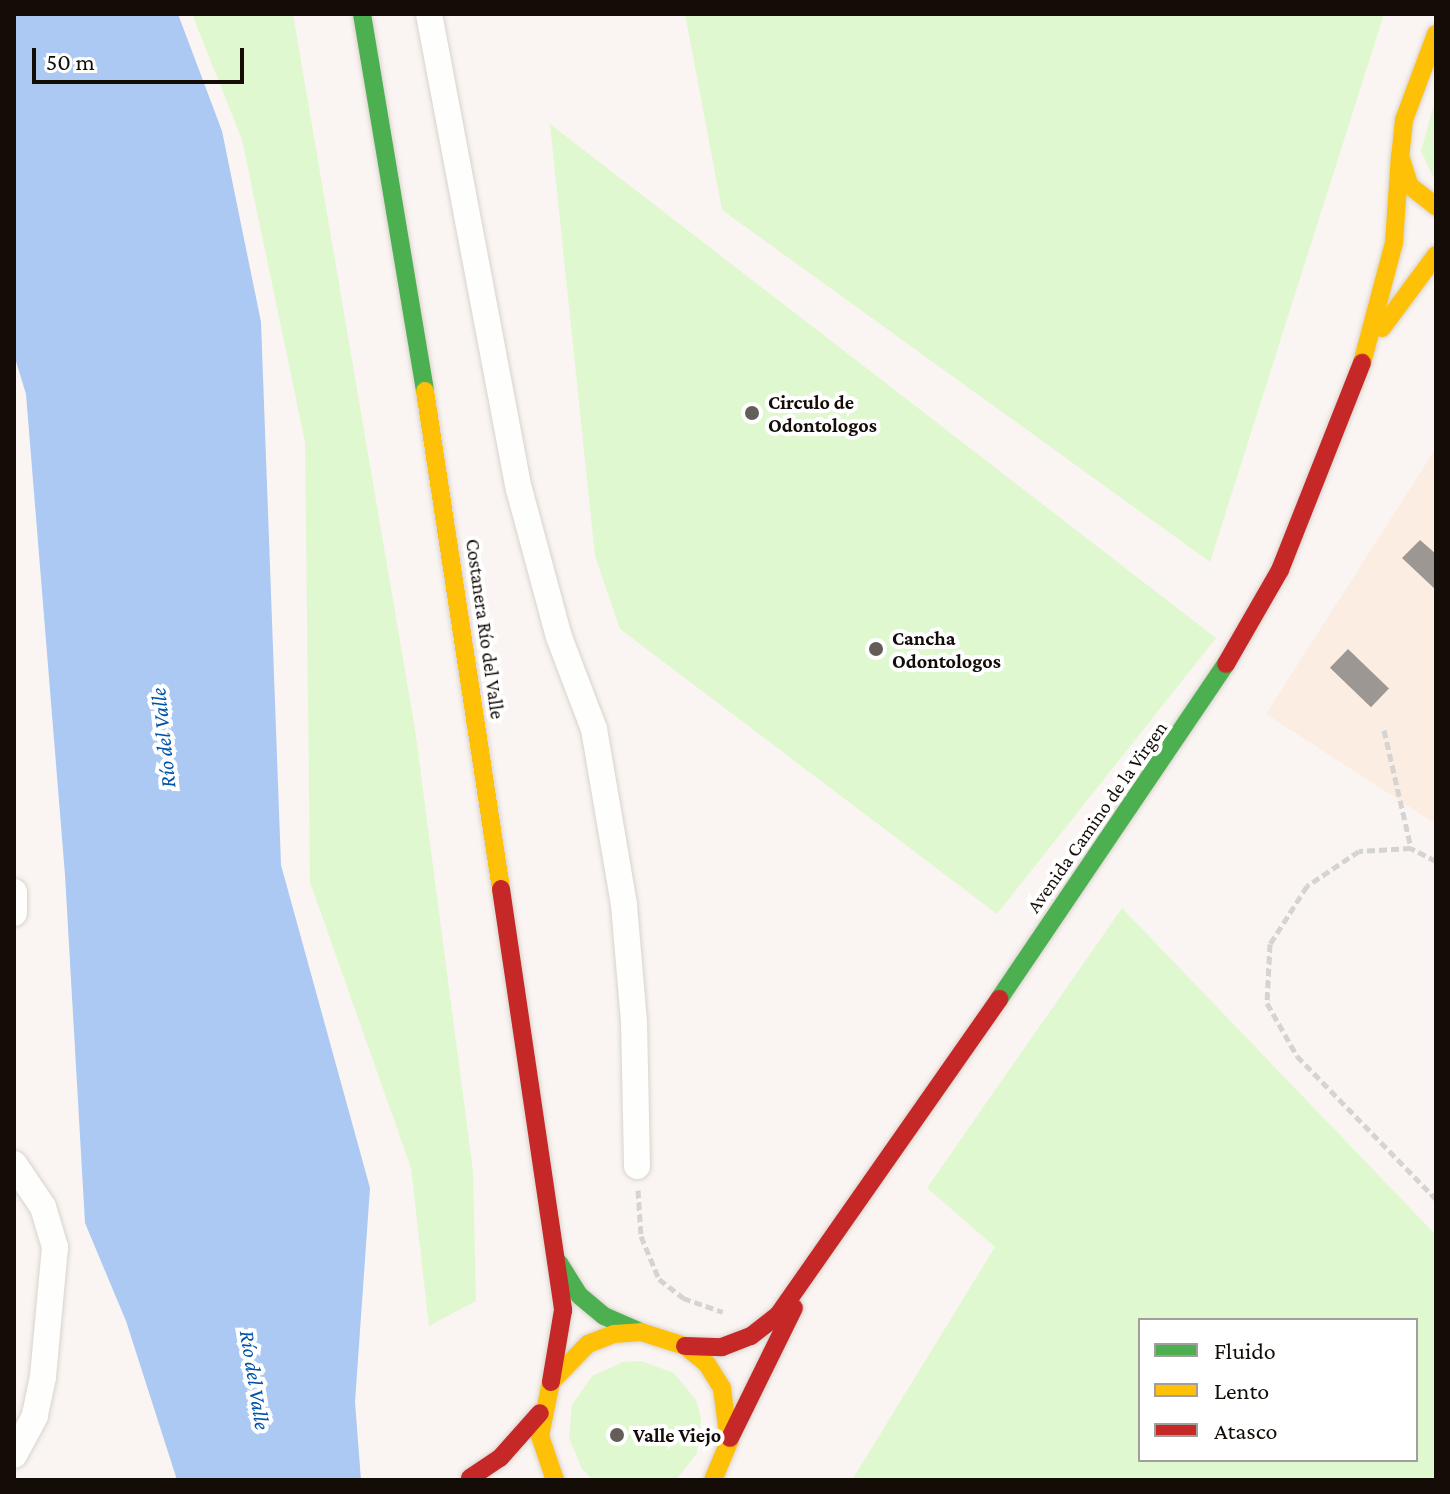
<!DOCTYPE html>
<html>
<head>
<meta charset="utf-8">
<style>
  body { margin:0 }
  #map { position:relative; width:1450px; height:1494px; overflow:hidden; background:#faf5f2; font-family:"Crimson Pro",serif }
  div>[style] { position:absolute }
  .built>* { inset:0; background:#fcede2 }
  .green>* { inset:0; background:#e0f8cf }
  .water>* { inset:0; background:#abc9f2 }
  .building>* { inset:0; background:#9c9793; transform-origin:0 0 }
  .path>* { height:5px; margin-top:-2.5px; transform-origin:0; background:repeating-linear-gradient(90deg,#d5d4d3 0 8px,transparent 0 12px) }
  .roads { filter:drop-shadow(0 0 2px #d9d3ce) drop-shadow(0 0 2px #d9d3ce) }
  .street>* { height:26px; margin:-13px; padding:0 13px; transform-origin:13px; border-radius:13px; background:#fefefd }
  .fast>* { height:18px; margin:-9px; padding:0 9px; transform-origin:9px; border-radius:9px; background:#4caf50 }
  .slow>* { height:18px; margin:-9px; padding:0 9px; transform-origin:9px; border-radius:9px; background:#ffc107 }
  .jam>* { height:18px; margin:-9px; padding:0 9px; transform-origin:9px; border-radius:9px; background:#c62828 }
  .dots>* { width:22px; height:22px; translate:-50% -50%; box-sizing:border-box; border:4px solid #fff; border-radius:50% }
  span { translate:-50% -50%; white-space:nowrap; text-align:center; line-height:1.15; -webkit-text-stroke:8px #fff; paint-order:stroke }
  .poi-label { font-size:20px; color:#130c07; font-weight:700 }
  .left { translate:0 -50%; text-align:left }
  .street-label { font-size:20px; color:#130c07 }
  .water-label { font-size:22px; color:#0053a8; font-style:italic }
  .frame { position:absolute; inset:0; border:16px solid #130c07; pointer-events:none }
  .legend { position:absolute; left:1138px; top:1318px; width:280px; height:144px; box-sizing:border-box; background:#fff; border:2px solid #a19e9c; margin:0; padding:10px 14px; list-style:none; font-size:24px; color:#130c07 }
  .legend li { display:flex; align-items:center; gap:16px; height:40px }
  .legend b { width:40px; border:2px solid #a19e9c }
  .scale { position:absolute; left:32px; top:48px; width:212px; height:36px; box-sizing:border-box; border:4px solid #130c07; border-top:0; padding-left:10px; font-size:24px; line-height:28px; white-space:nowrap; color:#130c07; -webkit-text-stroke:6px #fff; paint-order:stroke }
</style>
</head>
<body>
<div id="map">
  <div class="built">
    <i style="clip-path:polygon(1436px 448px,1436px 824px,1266px 714px)"></i>
  </div>
  <div class="green">
    <i style="clip-path:polygon(192px 14px,293px 14px,415px 729px,473px 1171px,476px 1301px,429px 1326px,411px 1168px,310px 882px,305px 442px,242px 140px)"></i>
    <i style="clip-path:polygon(685px 14px,1384px 14px,1210px 562px,722px 210px)"></i>
    <i style="clip-path:polygon(1436px 97px,1436px 183px,1421px 151px)"></i>
    <i style="clip-path:polygon(550px 124px,1216px 638px,997px 914px,620px 629px,595px 556px)"></i>
    <i style="clip-path:polygon(evenodd,1122px 908px,1436px 1235px,1436px 1480px,852px 1480px,995px 1247px,927px 1188px,1122px 908px,1416px 1320px,1416px 1460px,1140px 1460px,1140px 1320px,1416px 1320px)"></i>
    <i style="clip-path:polygon(641px 1361px,674px 1373px,696px 1400px,701px 1418px,697px 1453px,676px 1480px,593px 1480px,582px 1469px,569px 1438px,572px 1405px,592px 1376px,623px 1362px)"></i>
  </div>
  <div class="water">
    <i style="clip-path:polygon(14px 14px,178px 14px,222px 131px,261px 322px,281px 865px,370px 1188px,355px 1402px,361px 1480px,177px 1480px,126px 1321px,85px 1223px,65px 875px,26px 394px,14px 355px)"></i>
  </div>
  <div class="building">
    <i style="clip-path:polygon(1420px 540px,1436px 554px,1436px 590px,1402px 558px)"></i>
    <i style="left:1348px;top:649px;width:57px;height:26px;rotate:44deg"></i>
  </div>
  <div class="path">
    <i style="left:1384px;top:730px;width:121px;rotate:77.1deg"></i>
    <i style="left:1436px;top:861px;width:28px;rotate:-153deg"></i>
    <i style="left:1411px;top:848px;width:52px;rotate:176.7deg"></i>
    <i style="left:1359px;top:851px;width:63px;rotate:146.1deg"></i>
    <i style="left:1307px;top:886px;width:69px;rotate:122.5deg"></i>
    <i style="left:1270px;top:944px;width:59px;rotate:92.9deg"></i>
    <i style="left:1267px;top:1003px;width:61px;rotate:60.5deg"></i>
    <i style="left:1297px;top:1056px;width:199px;rotate:45.8deg"></i>
    <i style="left:638px;top:1190px;width:46px;rotate:86.3deg"></i>
    <i style="left:641px;top:1236px;width:47px;rotate:67.3deg"></i>
    <i style="left:659px;top:1279px;width:31px;rotate:38deg"></i>
    <i style="left:683px;top:1298px;width:42px;rotate:19.3deg"></i>
  </div>
  <div class="roads">
    <div class="street">
      <i style="left:429px;top:14px;width:483px;rotate:79.3deg"></i>
      <i style="left:519px;top:489px;width:153px;rotate:74.9deg"></i>
      <i style="left:559px;top:637px;width:98px;rotate:69.2deg"></i>
      <i style="left:594px;top:729px;width:179px;rotate:80.3deg"></i>
      <i style="left:624px;top:905px;width:117px;rotate:85.1deg"></i>
      <i style="left:634px;top:1022px;width:144px;rotate:88.8deg"></i>
      <i style="left:14px;top:892px;width:21px;rotate:90deg"></i>
      <i style="left:14px;top:1164px;width:52px;rotate:56deg"></i>
      <i style="left:43px;top:1207px;width:42px;rotate:73.3deg"></i>
      <i style="left:55px;top:1247px;width:131px;rotate:95.3deg"></i>
      <i style="left:43px;top:1377px;width:40px;rotate:102deg"></i>
      <i style="left:35px;top:1416px;width:44px;rotate:118.3deg"></i>
    </div>
    <div class="fast">
      <i style="left:362px;top:14px;width:382px;rotate:80.5deg"></i>
      <i style="left:999px;top:999px;width:405px;rotate:-55.9deg"></i>
      <i style="left:559px;top:1263px;width:39px;rotate:58deg"></i>
      <i style="left:580px;top:1296px;width:31px;rotate:40deg"></i>
      <i style="left:604px;top:1316px;width:40px;rotate:23.4deg"></i>
    </div>
    <div class="slow">
      <i style="left:1436px;top:34px;width:92px;rotate:110.4deg"></i>
      <i style="left:1404px;top:120px;width:36px;rotate:96deg"></i>
      <i style="left:1400px;top:156px;width:32px;rotate:72deg"></i>
      <i style="left:1410px;top:186px;width:33px;rotate:38deg"></i>
      <i style="left:1382px;top:328px;width:91px;rotate:-53.5deg"></i>
      <i style="left:1362px;top:363px;width:124px;rotate:-75.1deg"></i>
      <i style="left:1394px;top:243px;width:87px;rotate:-86.1deg"></i>
      <i style="left:425px;top:391px;width:504px;rotate:81.32deg"></i>
      <i style="left:555px;top:1480px;width:46px;rotate:-108.8deg"></i>
      <i style="left:540px;top:1436px;width:55px;rotate:-78.5deg"></i>
      <i style="left:551px;top:1382px;width:53px;rotate:-45.8deg"></i>
      <i style="left:588px;top:1344px;width:28px;rotate:-21deg"></i>
      <i style="left:614px;top:1334px;width:27px;rotate:-4deg"></i>
      <i style="left:641px;top:1332px;width:46px;rotate:17.7deg"></i>
      <i style="left:685px;top:1346px;width:28px;rotate:39deg"></i>
      <i style="left:707px;top:1364px;width:28px;rotate:58deg"></i>
      <i style="left:722px;top:1388px;width:54px;rotate:82.6deg"></i>
      <i style="left:729px;top:1442px;width:41px;rotate:112.8deg"></i>
    </div>
    <div class="jam">
      <i style="left:1226px;top:664px;width:108px;rotate:-60.1deg"></i>
      <i style="left:1280px;top:570px;width:223px;rotate:-68.4deg"></i>
      <i style="left:501px;top:889px;width:426px;rotate:81.6deg"></i>
      <i style="left:563px;top:1310px;width:73px;rotate:99.5deg"></i>
      <i style="left:685px;top:1346px;width:37px;rotate:2deg"></i>
      <i style="left:722px;top:1347px;width:31px;rotate:-21deg"></i>
      <i style="left:751px;top:1336px;width:34px;rotate:-38deg"></i>
      <i style="left:778px;top:1315px;width:386px;rotate:-55deg"></i>
      <i style="left:730px;top:1438px;width:145px;rotate:-63.8deg"></i>
      <i style="left:470px;top:1478px;width:36px;rotate:-34deg"></i>
      <i style="left:500px;top:1458px;width:60px;rotate:-48.4deg"></i>
    </div>
  </div>
  <div class="dots">
    <i style="left:752px;top:413px;background:#645e59"></i>
    <i style="left:876px;top:649px;background:#645e59"></i>
    <i style="left:617px;top:1435px;background:#645e59"></i>
  </div>
  <div class="poi-label">
    <span class="left" style="left:768px;top:414px">Circulo de<br>Odontologos</span>
    <span class="left" style="left:892px;top:650px">Cancha<br>Odontologos</span>
    <span class="left" style="left:633px;top:1435px">Valle Viejo</span>
  </div>
  <div class="street-label">
    <span style="left:485px;top:629px;rotate:82deg">Costanera Río del Valle</span>
    <span style="left:1097px;top:817px;rotate:-55deg">Avenida Camino de la Virgen</span>
  </div>
  <div class="water-label">
    <span style="left:163px;top:738px;rotate:-96deg">Río del Valle</span>
    <span style="left:255px;top:1380px;rotate:81deg">Río del Valle</span>
  </div>
  <div class="frame"></div>
  <ul class="legend">
  <li><b style="height:10px;background:#4caf50"></b>Fluido</li>
  <li><b style="height:10px;background:#ffc107"></b>Lento</li>
  <li><b style="height:10px;background:#c62828"></b>Atasco</li>
  </ul>
  <div class="scale">50 m</div>
</div>
</body>
</html>
